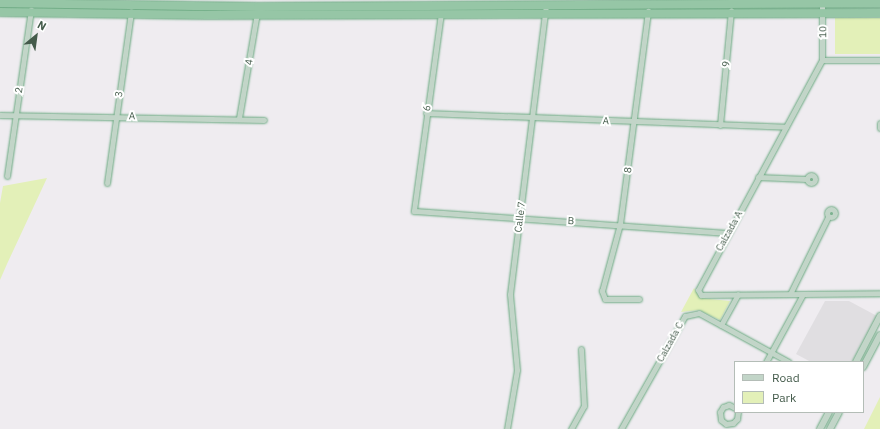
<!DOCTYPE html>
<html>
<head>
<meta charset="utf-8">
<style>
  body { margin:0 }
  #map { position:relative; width:880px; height:429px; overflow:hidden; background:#efecf0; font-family:"IBM Plex Sans",sans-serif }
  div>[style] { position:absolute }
  .education>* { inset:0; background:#e0dee1 }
  .green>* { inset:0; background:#e3f0b8; transform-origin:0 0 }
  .roads { filter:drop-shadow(0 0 1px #6daa83) drop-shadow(0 0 1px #6daa83) }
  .minor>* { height:5px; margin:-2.5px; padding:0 2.5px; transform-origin:2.5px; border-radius:2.5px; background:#c2d5c8 }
  .minor>.ring { margin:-2.5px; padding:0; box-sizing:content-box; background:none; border:5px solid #c2d5c8; border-radius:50% }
  .tertiary>* { height:6px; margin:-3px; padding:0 3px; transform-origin:3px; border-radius:3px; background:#c2d5c8 }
  .trunk>* { height:8px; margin:-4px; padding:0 4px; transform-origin:4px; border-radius:4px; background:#96c6a6 }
  span { translate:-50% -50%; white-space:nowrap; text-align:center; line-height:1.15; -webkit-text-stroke:4px #fff; paint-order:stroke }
  .street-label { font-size:10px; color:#445b4b }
  .legend { position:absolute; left:734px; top:361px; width:130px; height:52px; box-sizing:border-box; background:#fff; border:1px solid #b4bdb7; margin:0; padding:5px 7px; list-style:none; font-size:12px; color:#445b4b }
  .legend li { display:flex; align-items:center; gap:8px; height:20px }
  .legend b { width:20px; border:1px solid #b4bdb7 }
  .north { position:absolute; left:16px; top:16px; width:40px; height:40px; -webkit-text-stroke:3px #fff; paint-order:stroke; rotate:29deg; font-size:11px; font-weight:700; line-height:16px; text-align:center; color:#445b4b }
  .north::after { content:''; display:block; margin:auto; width:14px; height:18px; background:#445b4b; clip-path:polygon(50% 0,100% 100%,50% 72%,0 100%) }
</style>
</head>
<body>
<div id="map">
  <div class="education">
    <i style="clip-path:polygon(825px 301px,849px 301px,877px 316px,852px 362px,811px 362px,796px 354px)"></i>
  </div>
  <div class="green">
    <i style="left:835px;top:18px;width:45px;height:36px"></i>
    <i style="clip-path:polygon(47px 178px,7px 264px,0 280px,0 203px,3px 186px)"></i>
    <i style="clip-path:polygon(694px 288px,700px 298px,730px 301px,720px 320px,699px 310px,681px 312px)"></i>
    <i style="clip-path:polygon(880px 397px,880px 429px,864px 429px)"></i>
  </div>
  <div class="roads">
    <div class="minor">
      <i style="left:822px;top:3px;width:57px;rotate:90deg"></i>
      <i style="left:822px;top:60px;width:261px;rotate:118.3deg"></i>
      <i style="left:698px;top:290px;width:6px;rotate:59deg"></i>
      <i style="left:701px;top:295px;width:179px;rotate:-0.6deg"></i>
      <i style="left:441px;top:13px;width:200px;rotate:97.8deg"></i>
      <i style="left:414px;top:211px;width:315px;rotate:4deg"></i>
      <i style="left:822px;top:60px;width:58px"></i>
      <i style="left:426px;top:113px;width:360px;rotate:2.2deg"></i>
      <i style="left:0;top:115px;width:264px;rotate:1.1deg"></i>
      <i style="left:239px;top:118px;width:107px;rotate:-80.3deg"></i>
      <i style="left:880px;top:123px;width:5px;rotate:90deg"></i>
      <i style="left:720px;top:125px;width:115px;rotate:-84.5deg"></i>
      <i class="ring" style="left:807px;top:175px;width:3px;height:3px"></i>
      <i style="left:7px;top:176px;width:168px;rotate:-81.8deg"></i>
      <i style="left:758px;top:177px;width:48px;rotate:2.4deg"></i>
      <i style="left:107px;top:183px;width:173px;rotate:-82deg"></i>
      <i class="ring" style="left:827px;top:209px;width:3px;height:3px"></i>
      <i style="left:790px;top:294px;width:86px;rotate:-63.7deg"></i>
      <i style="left:639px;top:299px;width:34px;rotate:180deg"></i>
      <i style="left:605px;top:299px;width:9px;rotate:-111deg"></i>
      <i style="left:602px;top:291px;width:69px;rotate:-75deg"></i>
      <i style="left:620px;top:224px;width:215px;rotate:-82.5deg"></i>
      <i style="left:721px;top:325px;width:35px;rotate:-61deg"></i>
      <i style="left:766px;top:362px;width:77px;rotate:-61.4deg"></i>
      <i style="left:735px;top:408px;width:7px;rotate:-153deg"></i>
      <i style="left:729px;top:405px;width:6px;rotate:162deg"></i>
      <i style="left:723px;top:407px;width:6px;rotate:121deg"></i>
      <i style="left:720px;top:412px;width:8px;rotate:83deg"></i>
      <i style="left:721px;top:420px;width:6px;rotate:39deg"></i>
      <i style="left:726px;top:424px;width:7px;rotate:-8deg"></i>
      <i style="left:733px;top:423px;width:6px;rotate:-45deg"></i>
      <i style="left:737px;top:419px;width:7px;rotate:-82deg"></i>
      <i style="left:507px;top:429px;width:60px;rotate:-80.4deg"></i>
      <i style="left:517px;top:370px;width:76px;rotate:-95.3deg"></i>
      <i style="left:510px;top:294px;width:291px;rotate:-82.9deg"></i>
      <i style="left:571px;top:429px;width:26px;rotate:-61deg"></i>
      <i style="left:584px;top:406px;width:57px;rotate:-93deg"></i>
      <i style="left:621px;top:429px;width:130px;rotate:-60.5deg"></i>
      <i style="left:685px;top:316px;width:14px;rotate:-12deg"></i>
      <i style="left:699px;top:313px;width:102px;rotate:28.6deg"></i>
    </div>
    <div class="tertiary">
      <i style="left:856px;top:362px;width:52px;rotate:-62.4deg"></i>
      <i style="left:863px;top:367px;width:36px;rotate:-62deg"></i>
      <i style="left:820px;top:429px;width:19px;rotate:-62deg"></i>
      <i style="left:830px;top:429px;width:19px;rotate:-62deg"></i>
    </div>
    <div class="trunk">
      <i style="left:0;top:3px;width:258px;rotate:0.9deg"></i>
      <i style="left:258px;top:7px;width:622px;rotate:-0.37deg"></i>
      <i style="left:0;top:12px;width:207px;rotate:0.8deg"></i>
      <i style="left:207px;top:15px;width:673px;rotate:-0.17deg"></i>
    </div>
  </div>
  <div class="street-label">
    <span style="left:823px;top:32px;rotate:-90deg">10</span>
    <span style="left:249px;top:62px;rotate:-81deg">4</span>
    <span style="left:726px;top:64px;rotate:-85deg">9</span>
    <span style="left:19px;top:90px;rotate:-82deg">2</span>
    <span style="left:119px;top:94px;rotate:-82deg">3</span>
    <span style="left:427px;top:108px;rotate:-82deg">6</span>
    <span style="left:132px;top:116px;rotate:1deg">A</span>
    <span style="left:606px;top:121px;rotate:3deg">A</span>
    <span style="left:628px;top:170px;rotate:-82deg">8</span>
    <span style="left:520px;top:217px;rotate:-83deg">Calle 7</span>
    <span style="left:571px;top:221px;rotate:3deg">B</span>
    <span style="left:729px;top:231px;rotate:-61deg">Calzada A</span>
    <span style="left:670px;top:342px;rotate:-61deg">Calzada C</span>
  </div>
  <ul class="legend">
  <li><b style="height:5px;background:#c2d5c8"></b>Road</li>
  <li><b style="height:11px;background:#e3f0b8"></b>Park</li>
  </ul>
  <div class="north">N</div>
</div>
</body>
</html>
